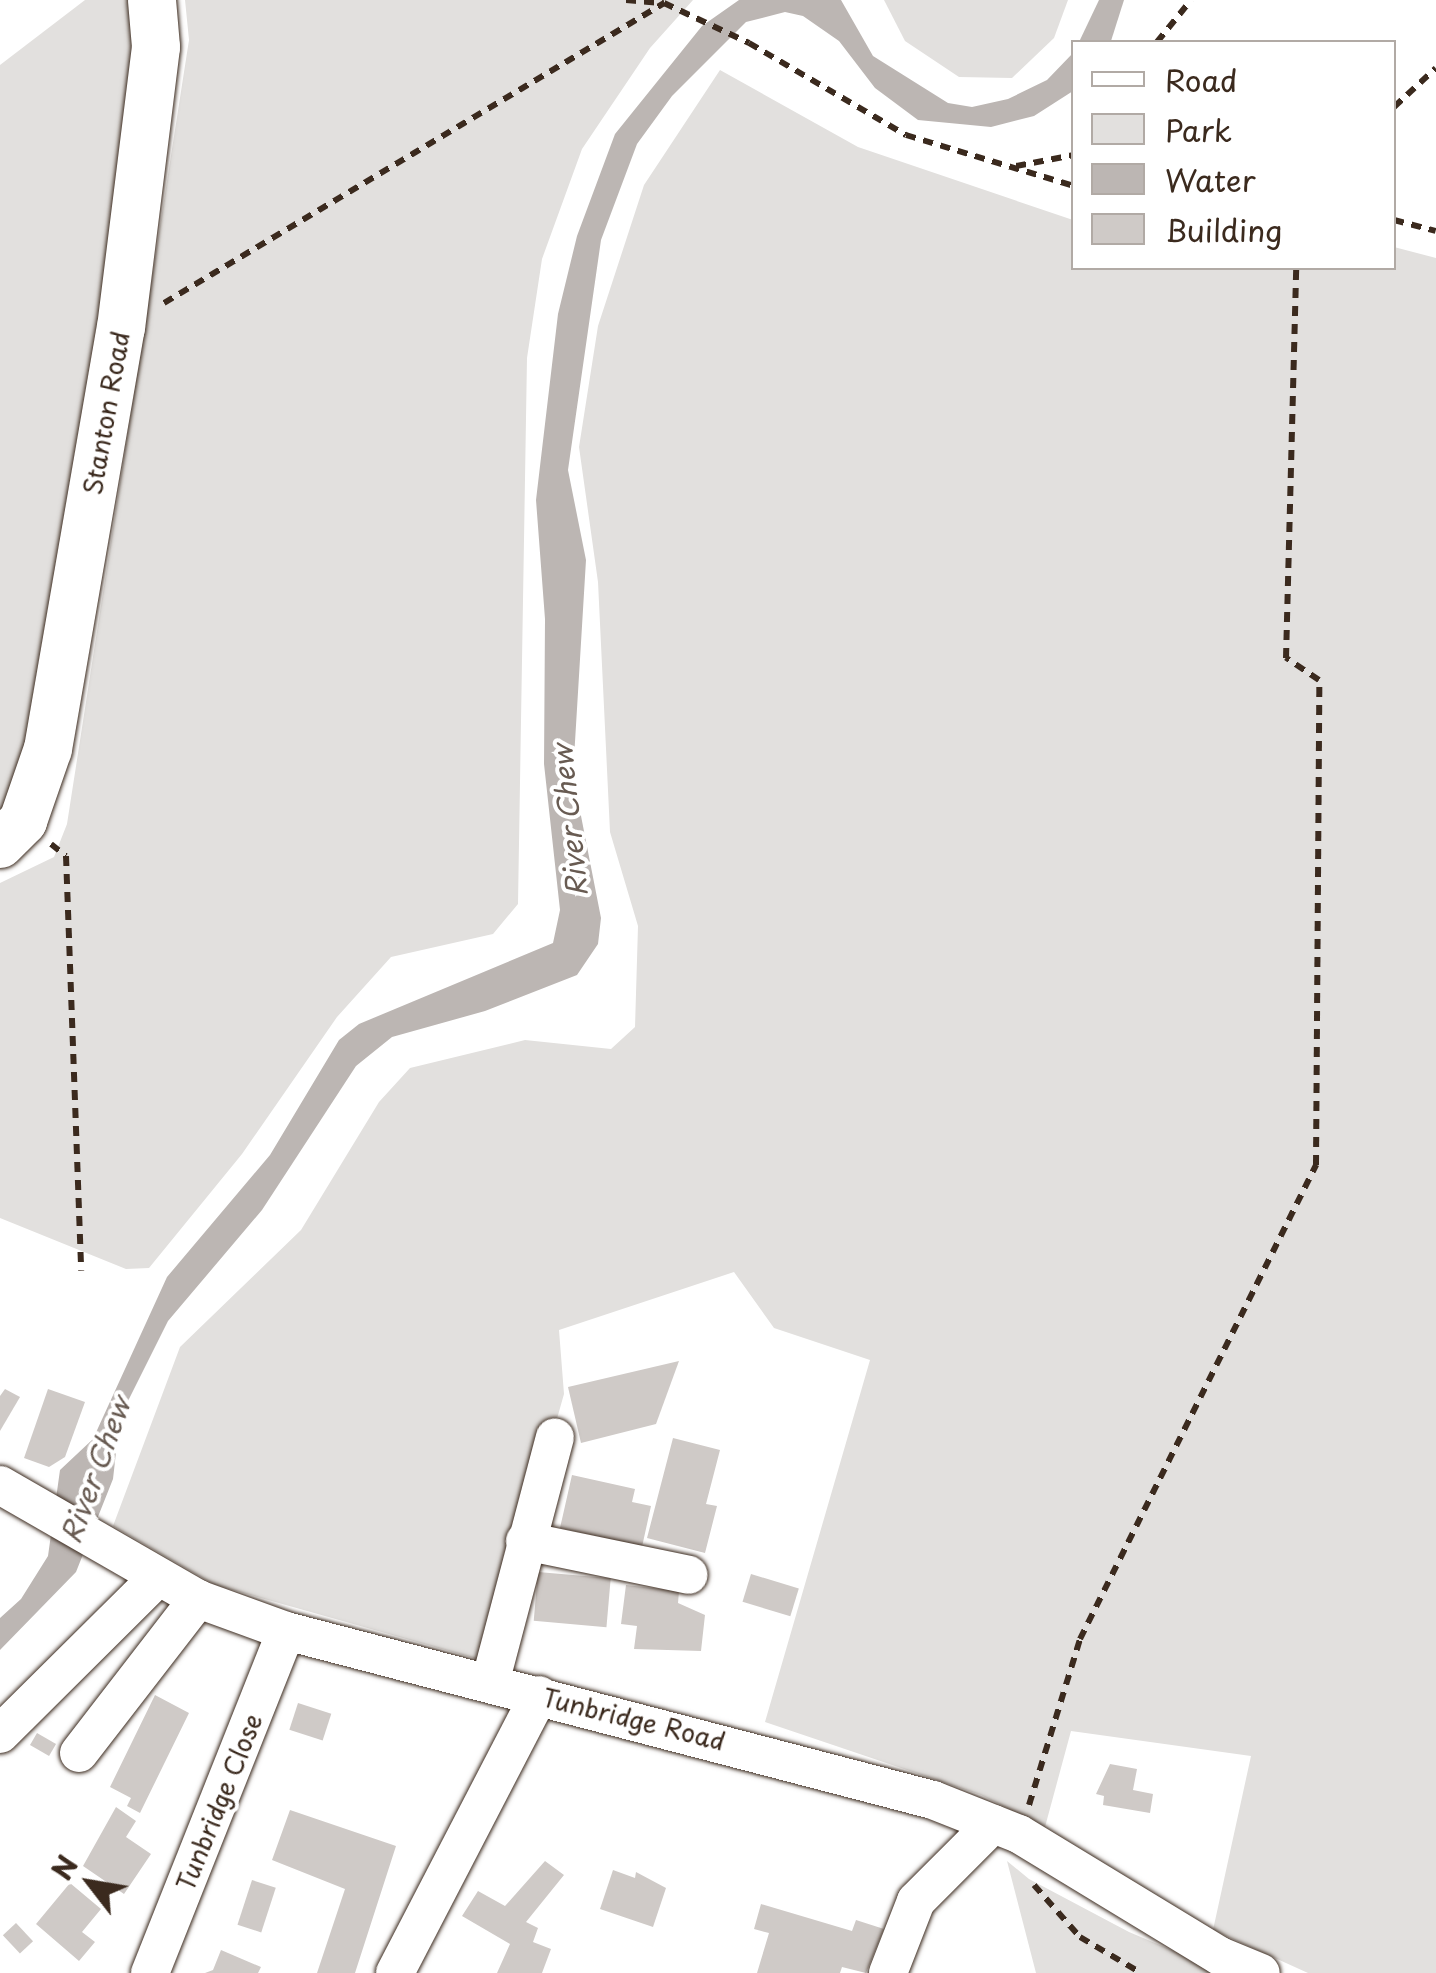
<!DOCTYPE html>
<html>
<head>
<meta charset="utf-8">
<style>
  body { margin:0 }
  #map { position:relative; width:1436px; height:1973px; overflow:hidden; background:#fff; font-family:"Playpen Sans",sans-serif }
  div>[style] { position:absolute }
  .green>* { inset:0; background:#e2e0de }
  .water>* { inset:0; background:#bcb6b3 }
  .building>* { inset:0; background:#cfcac7; transform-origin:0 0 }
  .path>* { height:6px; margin-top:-3px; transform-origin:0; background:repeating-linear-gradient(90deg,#3b2a1e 0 10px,transparent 0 18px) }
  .roads { filter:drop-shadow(0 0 2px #3b2a1e) drop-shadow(0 0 2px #3b2a1e) }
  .minor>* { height:38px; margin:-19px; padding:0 19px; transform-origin:19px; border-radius:19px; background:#fff }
  .major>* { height:48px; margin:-24px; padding:0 24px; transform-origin:24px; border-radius:24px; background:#fff }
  span { translate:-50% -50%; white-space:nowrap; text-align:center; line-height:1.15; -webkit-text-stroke:8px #fff; paint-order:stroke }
  .street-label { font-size:25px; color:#3b2a1e }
  .water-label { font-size:28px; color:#685b52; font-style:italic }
  .legend { position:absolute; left:1071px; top:40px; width:325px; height:230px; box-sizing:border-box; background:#fff; border:2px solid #b1aaa5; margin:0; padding:12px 18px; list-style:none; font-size:30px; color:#3b2a1e }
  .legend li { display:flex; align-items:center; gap:20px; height:50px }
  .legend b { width:50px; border:2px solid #b1aaa5 }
  .north { position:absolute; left:40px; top:1833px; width:100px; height:100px; -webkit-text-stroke:8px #fff; paint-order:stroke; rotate:301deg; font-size:28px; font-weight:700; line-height:40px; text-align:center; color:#3b2a1e }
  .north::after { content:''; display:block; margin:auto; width:35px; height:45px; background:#3b2a1e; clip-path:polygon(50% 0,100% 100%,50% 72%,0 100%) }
</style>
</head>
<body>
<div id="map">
  <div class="green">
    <i style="clip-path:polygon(85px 0,130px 0,144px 50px,21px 802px,0 825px,0 65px)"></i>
    <i style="clip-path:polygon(185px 0,693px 0,650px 48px,582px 149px,542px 259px,527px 358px,518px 904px,493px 934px,391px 957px,337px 1017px,242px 1154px,149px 1268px,126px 1269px,0 1218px,0 883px,54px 857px,67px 824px,189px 40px)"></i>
    <i style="clip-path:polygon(884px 0,1068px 0,1054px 38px,1012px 78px,959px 77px,905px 41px)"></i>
    <i style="clip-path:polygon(720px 70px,858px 147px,1073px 220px,1074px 268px,1394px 268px,1394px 247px,1436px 258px,1436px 1973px,1308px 1973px,1213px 1930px,1251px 1756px,1071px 1731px,1045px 1827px,981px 1795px,765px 1722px,870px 1360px,774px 1328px,734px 1272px,559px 1330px,564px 1394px,488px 1662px,215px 1585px,113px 1526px,180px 1347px,301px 1230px,379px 1102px,410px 1068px,525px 1040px,611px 1049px,635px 1027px,638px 926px,610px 832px,598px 582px,579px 447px,598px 326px,644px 185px)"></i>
    <i style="clip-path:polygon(1007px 1861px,1029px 1879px,1129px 1932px,1226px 1973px,1036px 1973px)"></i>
  </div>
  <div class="water">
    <i style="clip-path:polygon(739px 0,841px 0,873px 56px,948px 103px,972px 107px,1008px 99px,1047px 80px,1073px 53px,1073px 91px,1034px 116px,991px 127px,918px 120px,875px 88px,839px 41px,803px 16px,785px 12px,746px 22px,672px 96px,637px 144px,601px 240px,568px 470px,586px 560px,573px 775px,601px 918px,598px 944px,577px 975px,485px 1011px,392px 1037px,356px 1066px,262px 1210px,168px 1321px,120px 1417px,113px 1479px,76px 1572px,0 1650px,0 1618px,21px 1599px,48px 1556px,60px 1470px,93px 1439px,167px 1277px,270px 1155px,339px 1040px,359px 1024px,553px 943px,560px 910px,544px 764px,545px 619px,536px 500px,558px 314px,577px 236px,615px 134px,702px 26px)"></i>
    <i style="clip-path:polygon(1099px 0,1124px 0,1111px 41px,1079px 42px)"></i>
  </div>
  <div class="building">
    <i style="clip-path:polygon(679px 1361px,656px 1424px,581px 1443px,568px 1387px)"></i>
    <i style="clip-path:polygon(5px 1389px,20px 1397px,0 1431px,0 1396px)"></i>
    <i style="clip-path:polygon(48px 1389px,85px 1402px,65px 1457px,49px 1467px,24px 1458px)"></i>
    <i style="clip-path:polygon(673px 1438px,720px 1450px,706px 1504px,717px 1506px,705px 1553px,647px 1538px)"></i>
    <i style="clip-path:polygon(572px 1475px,635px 1489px,632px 1502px,651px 1506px,640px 1556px,598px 1547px,600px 1537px,560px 1528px)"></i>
    <i style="left:538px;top:1572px;width:73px;height:49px;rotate:5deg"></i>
    <i style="left:751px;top:1574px;width:50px;height:29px;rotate:17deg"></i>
    <i style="clip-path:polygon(626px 1585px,679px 1591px,678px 1603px,705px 1615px,701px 1651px,634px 1649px,637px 1626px,621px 1624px)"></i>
    <i style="clip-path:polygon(155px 1695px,189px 1713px,140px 1813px,127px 1806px,131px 1798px,110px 1787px)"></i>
    <i style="left:298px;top:1703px;width:35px;height:28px;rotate:18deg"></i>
    <i style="left:37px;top:1733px;width:22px;height:14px;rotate:30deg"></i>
    <i style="clip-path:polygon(1110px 1764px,1137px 1769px,1133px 1790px,1153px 1794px,1150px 1813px,1103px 1805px,1104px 1796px,1096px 1794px)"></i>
    <i style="clip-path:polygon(116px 1807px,136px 1821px,126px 1837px,151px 1854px,124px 1894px,83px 1866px)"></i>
    <i style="clip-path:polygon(290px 1810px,396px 1846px,355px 1973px,317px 1973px,345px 1889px,272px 1860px)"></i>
    <i style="clip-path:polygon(545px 1861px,564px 1875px,526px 1922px,538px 1928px,533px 1942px,551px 1949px,542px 1973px,497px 1973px,510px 1944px,462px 1916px,478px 1891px,505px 1906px)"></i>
    <i style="clip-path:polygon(613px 1870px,635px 1878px,636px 1872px,666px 1888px,653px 1927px,600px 1909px)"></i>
    <i style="left:252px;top:1880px;width:25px;height:47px;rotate:18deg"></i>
    <i style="clip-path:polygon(70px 1883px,101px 1909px,82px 1932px,95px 1942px,79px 1961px,36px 1924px)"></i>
    <i style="clip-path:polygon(761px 1904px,852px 1931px,856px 1920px,884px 1929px,866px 1973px,842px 1967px,840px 1973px,757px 1973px,769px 1933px,754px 1929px)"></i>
    <i style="left:16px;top:1923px;width:25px;height:18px;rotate:47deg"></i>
    <i style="clip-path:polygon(221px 1950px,261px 1967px,258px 1973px,205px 1973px,213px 1970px)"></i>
  </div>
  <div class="path">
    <i style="left:626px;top:0;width:38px;rotate:5deg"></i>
    <i style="left:664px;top:3px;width:94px;rotate:25.2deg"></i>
    <i style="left:749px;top:43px;width:182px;rotate:30.4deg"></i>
    <i style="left:906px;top:135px;width:176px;rotate:16.9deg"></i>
    <i style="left:1157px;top:42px;width:54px;rotate:-51deg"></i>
    <i style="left:1394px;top:107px;width:57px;rotate:-42.9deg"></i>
    <i style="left:1016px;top:166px;width:59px;rotate:-10.7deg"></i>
    <i style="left:1394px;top:220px;width:43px;rotate:14.7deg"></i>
    <i style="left:164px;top:303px;width:583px;rotate:-30.96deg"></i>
    <i style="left:51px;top:844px;width:19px;rotate:39deg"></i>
    <i style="left:66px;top:856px;width:415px;rotate:87.9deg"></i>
    <i style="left:1029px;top:1805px;width:174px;rotate:-72.9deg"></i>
    <i style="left:1080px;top:1639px;width:530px;rotate:-63.53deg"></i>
    <i style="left:1316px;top:1165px;width:485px;rotate:-89.6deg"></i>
    <i style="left:1319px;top:680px;width:40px;rotate:-146deg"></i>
    <i style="left:1286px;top:658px;width:390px;rotate:-88.5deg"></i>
    <i style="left:1034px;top:1885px;width:69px;rotate:48.5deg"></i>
    <i style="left:1080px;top:1937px;width:71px;rotate:30.5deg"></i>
  </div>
  <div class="roads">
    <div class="minor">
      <i style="left:0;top:1485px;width:228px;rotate:29.9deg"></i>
      <i style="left:198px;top:1599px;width:94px;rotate:20deg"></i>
      <i style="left:286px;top:1631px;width:669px;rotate:14.64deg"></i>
      <i style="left:933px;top:1800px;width:92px;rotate:21.6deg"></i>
      <i style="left:1019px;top:1834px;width:235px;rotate:31.3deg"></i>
      <i style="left:1220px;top:1956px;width:44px;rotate:22.5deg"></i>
      <i style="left:525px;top:1541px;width:167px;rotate:11.7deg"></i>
      <i style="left:490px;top:1683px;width:254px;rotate:-75.2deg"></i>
      <i style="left:0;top:1734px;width:223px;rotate:-44.8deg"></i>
      <i style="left:79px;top:1753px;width:195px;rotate:-52.3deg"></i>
      <i style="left:150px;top:1973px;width:368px;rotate:-68.3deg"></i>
      <i style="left:395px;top:1973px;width:313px;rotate:-62.6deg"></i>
      <i style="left:888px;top:1973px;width:77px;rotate:-68.7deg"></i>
      <i style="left:916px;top:1901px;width:109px;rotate:-45deg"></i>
    </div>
    <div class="major">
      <i style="left:0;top:844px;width:33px;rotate:-45deg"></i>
      <i style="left:23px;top:821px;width:76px;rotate:-70.9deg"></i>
      <i style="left:48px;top:749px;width:427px;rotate:-80.2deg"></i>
      <i style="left:121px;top:328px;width:283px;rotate:-82.9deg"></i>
      <i style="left:156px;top:47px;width:47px;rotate:-94.9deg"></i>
    </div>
  </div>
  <div class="street-label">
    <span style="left:106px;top:413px;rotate:-80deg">Stanton Road</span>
    <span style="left:634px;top:1719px;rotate:14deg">Tunbridge Road</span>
    <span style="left:219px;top:1802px;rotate:-68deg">Tunbridge Close</span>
  </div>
  <div class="water-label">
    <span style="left:569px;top:821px;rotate:-96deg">River Chew</span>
    <span style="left:95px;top:1470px;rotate:-70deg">River Chew</span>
  </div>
  <ul class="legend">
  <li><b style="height:12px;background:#fff"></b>Road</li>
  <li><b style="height:28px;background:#e2e0de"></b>Park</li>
  <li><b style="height:28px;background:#bcb6b3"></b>Water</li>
  <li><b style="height:28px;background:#cfcac7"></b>Building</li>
  </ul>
  <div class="north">N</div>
</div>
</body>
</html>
